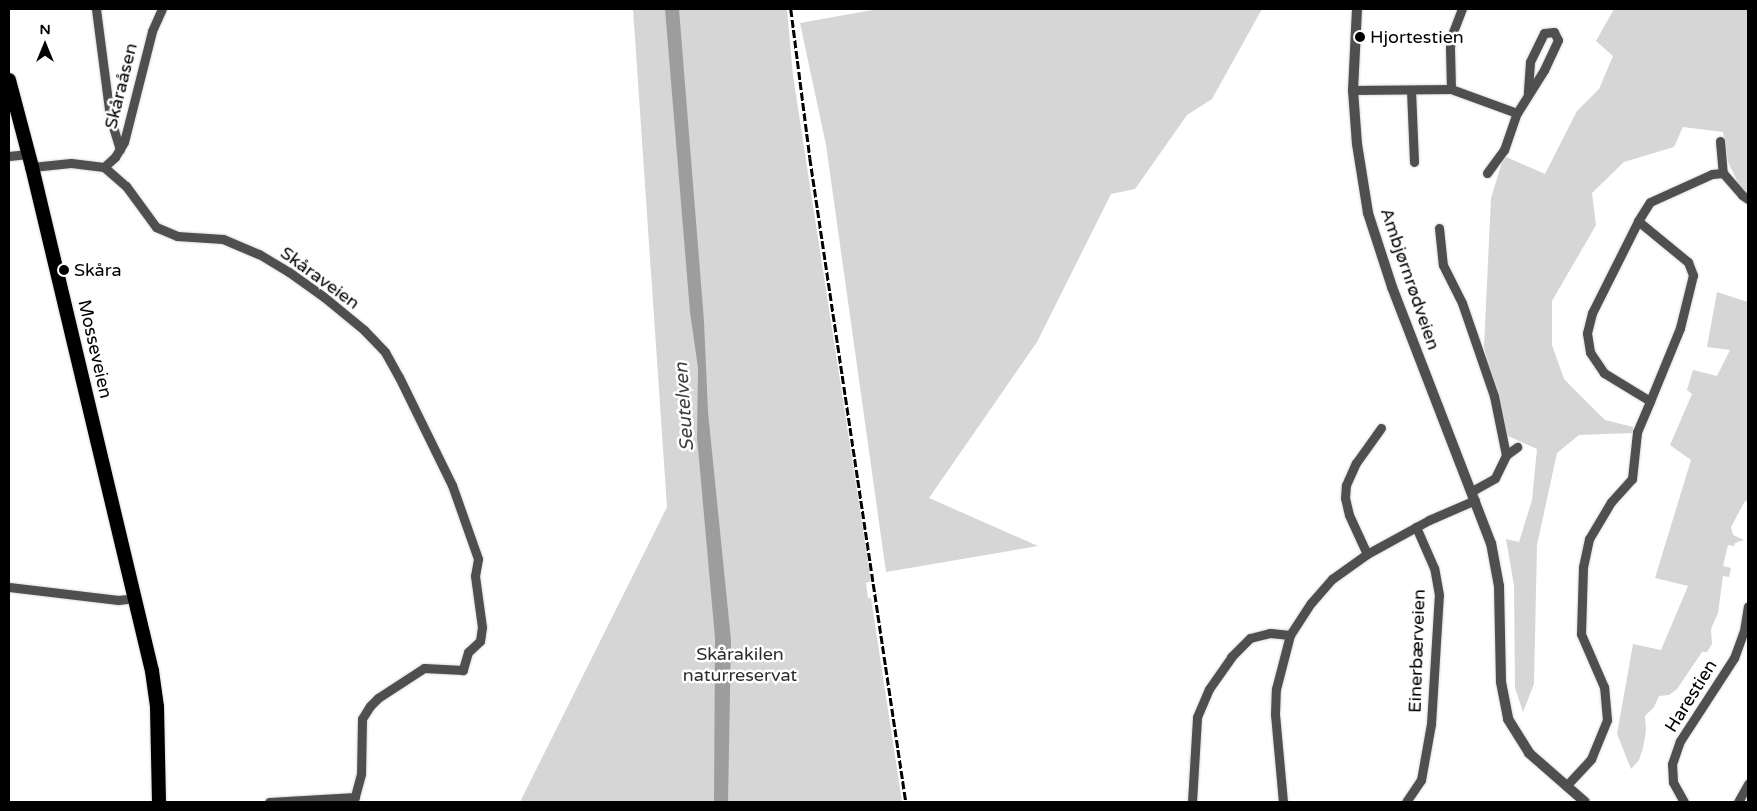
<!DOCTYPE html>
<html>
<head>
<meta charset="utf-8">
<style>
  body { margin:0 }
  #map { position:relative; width:1757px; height:811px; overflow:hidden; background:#fff; font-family:"Varela Round",sans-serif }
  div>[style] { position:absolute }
  .green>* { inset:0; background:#d6d6d6 }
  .water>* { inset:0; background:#9d9d9d }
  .roads { filter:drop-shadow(0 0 1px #dbdbdb) drop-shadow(0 0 1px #dbdbdb) }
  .minor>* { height:9px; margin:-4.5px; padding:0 4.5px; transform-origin:4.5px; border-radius:4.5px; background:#4f4f4f }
  .tertiary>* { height:10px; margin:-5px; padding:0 5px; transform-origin:5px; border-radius:5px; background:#4f4f4f }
  .trunk>* { height:14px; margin:-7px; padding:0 7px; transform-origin:7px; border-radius:7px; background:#000 }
  .rail>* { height:2.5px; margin-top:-1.25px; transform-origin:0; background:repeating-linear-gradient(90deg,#000 0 8px,transparent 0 10.5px) }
  .dots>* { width:14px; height:14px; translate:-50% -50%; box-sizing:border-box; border:2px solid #fff; border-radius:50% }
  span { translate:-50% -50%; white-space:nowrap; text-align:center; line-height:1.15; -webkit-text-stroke:5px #fff; paint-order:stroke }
  .poi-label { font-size:18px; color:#000 }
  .left { translate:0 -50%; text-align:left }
  .street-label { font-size:18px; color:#000 }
  .park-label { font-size:18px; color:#2d2d2d }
  .water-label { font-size:19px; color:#3e3e3e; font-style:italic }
  .frame { position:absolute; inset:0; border:10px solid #000; pointer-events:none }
  .north { position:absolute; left:20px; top:20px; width:50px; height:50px; -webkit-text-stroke:4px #fff; paint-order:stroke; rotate:0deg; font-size:14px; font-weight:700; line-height:20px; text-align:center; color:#000 }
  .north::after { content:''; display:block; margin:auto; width:18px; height:22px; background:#000; clip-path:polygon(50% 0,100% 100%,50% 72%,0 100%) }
</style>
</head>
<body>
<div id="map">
  <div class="green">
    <i style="clip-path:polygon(633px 9px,787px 9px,793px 76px,871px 581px,866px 583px,868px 598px,871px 598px,902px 802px,520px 802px,667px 507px)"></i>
    <i style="clip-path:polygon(878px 9px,1262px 9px,1212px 99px,1187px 115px,1135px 189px,1111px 194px,1037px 342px,929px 498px,1038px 546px,886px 572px,826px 145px,800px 23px)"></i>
    <i style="clip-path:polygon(1614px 9px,1748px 9px,1748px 194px,1740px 187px,1728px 162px,1723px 132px,1683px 127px,1674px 147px,1624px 162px,1592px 193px,1596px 225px,1552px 301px,1552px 345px,1564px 379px,1605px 420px,1633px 427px,1633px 433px,1579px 435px,1557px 453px,1537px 545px,1534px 684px,1523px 712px,1515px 688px,1514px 586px,1506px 539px,1519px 542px,1532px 500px,1537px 449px,1506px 435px,1484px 347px,1491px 198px,1504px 156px,1545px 174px,1577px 111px,1599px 89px,1613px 56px,1596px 41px)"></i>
    <i style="clip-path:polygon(1717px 292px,1748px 302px,1748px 502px,1745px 501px,1731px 527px,1733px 535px,1744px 540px,1735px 543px,1734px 546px,1728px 545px,1723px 566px,1731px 568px,1729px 577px,1723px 576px,1718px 613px,1711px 629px,1712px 644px,1707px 652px,1702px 652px,1677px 689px,1669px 695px,1659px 696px,1654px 707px,1645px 716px,1646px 731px,1643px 748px,1639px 760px,1631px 769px,1617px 734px,1633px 644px,1661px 650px,1688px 586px,1655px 578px,1691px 460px,1670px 445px,1692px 394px,1687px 390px,1693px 370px,1717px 376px,1730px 350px,1707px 347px)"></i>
  </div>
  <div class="water">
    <i style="clip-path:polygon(665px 9px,679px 9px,704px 321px,708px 412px,731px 640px,728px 802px,714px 802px,715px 638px,697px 437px,698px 368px,690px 312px)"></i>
  </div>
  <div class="roads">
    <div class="minor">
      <i style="left:96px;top:9px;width:109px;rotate:82.6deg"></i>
      <i style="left:110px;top:117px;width:34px;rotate:73deg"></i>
      <i style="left:1451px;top:89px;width:42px;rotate:-91.4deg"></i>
      <i style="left:1450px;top:47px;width:15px;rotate:-79deg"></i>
      <i style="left:1453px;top:32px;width:25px;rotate:-69deg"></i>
      <i style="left:1353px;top:90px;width:98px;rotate:-0.6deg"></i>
      <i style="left:1451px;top:89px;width:70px;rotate:20deg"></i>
      <i style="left:1517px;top:113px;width:51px;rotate:-57.9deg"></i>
      <i style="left:1544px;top:70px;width:33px;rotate:-65deg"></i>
      <i style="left:1558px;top:40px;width:9px;rotate:-117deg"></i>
      <i style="left:1554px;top:32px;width:10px;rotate:174deg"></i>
      <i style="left:1544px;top:33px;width:32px;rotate:116deg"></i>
      <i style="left:1530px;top:62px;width:31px;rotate:94deg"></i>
      <i style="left:1411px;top:90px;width:72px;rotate:87.6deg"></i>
      <i style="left:1720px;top:141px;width:32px;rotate:85deg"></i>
      <i style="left:1723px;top:173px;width:29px;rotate:49deg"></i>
      <i style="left:1742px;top:195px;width:7px;rotate:34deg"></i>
      <i style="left:9px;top:156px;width:19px;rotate:-6deg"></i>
      <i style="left:32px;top:167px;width:39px;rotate:-6deg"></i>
      <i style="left:71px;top:163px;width:33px;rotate:7deg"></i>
      <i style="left:104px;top:167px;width:29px;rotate:41deg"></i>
      <i style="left:126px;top:186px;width:51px;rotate:53.8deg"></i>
      <i style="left:156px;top:227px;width:23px;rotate:23deg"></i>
      <i style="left:177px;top:236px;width:46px;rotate:3.7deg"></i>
      <i style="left:223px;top:239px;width:39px;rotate:23deg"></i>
      <i style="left:259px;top:254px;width:35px;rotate:31deg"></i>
      <i style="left:289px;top:272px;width:43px;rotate:35.5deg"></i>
      <i style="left:324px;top:297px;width:52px;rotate:39.5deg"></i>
      <i style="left:364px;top:330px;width:30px;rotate:46deg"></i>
      <i style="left:385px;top:352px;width:29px;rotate:61deg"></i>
      <i style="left:399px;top:377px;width:120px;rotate:63.9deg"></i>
      <i style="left:452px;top:485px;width:78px;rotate:70.6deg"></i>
      <i style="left:478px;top:559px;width:17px;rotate:100deg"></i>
      <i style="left:475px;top:576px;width:51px;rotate:82.2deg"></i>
      <i style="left:482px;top:627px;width:14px;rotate:98deg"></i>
      <i style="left:480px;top:641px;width:16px;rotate:137deg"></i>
      <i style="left:468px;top:652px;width:19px;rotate:106deg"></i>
      <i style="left:463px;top:670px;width:39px;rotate:-177deg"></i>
      <i style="left:424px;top:668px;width:55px;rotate:146.9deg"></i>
      <i style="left:378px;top:698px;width:11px;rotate:135deg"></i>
      <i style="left:370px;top:706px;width:15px;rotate:122deg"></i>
      <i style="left:362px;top:719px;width:55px;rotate:91deg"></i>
      <i style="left:361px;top:774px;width:24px;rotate:105deg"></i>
      <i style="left:355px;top:797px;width:86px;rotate:176.7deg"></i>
      <i style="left:104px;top:167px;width:15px;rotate:-42deg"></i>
      <i style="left:115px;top:157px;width:17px;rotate:-59deg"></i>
      <i style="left:124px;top:142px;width:114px;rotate:-75.8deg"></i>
      <i style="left:152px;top:31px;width:24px;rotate:-66deg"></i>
      <i style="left:1487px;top:173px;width:29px;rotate:-54deg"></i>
      <i style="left:1504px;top:150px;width:39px;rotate:-71deg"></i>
      <i style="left:1638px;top:221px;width:65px;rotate:39.4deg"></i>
      <i style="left:1688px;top:262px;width:14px;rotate:69deg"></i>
      <i style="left:1693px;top:275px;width:55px;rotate:103.8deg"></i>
      <i style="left:1680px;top:328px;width:79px;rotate:112.3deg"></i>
      <i style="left:1650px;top:401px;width:54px;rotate:-148.7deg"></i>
      <i style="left:1604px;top:373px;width:25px;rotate:-124deg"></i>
      <i style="left:1590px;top:352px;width:19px;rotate:-99deg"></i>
      <i style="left:1587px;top:333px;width:21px;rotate:-76deg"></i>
      <i style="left:1592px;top:313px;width:103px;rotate:-63.4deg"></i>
      <i style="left:1638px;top:221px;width:22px;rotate:-58deg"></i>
      <i style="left:1650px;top:202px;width:68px;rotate:-24.3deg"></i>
      <i style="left:1712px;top:174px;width:11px;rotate:-5deg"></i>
      <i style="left:1439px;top:228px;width:37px;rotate:84deg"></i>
      <i style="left:1443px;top:265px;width:42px;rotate:63.4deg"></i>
      <i style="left:1462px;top:303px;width:98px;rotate:71deg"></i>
      <i style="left:1494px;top:396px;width:60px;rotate:78.5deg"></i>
      <i style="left:1472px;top:491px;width:26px;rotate:-29deg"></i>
      <i style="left:1495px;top:478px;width:25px;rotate:-64deg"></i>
      <i style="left:1506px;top:455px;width:14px;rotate:-36deg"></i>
      <i style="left:1367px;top:554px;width:43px;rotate:-114.8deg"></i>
      <i style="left:1349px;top:515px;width:17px;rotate:-103deg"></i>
      <i style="left:1345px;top:498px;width:13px;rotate:-86deg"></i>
      <i style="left:1346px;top:485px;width:24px;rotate:-66deg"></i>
      <i style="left:1356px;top:463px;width:43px;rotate:-54.5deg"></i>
      <i style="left:9px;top:587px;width:110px;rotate:6.8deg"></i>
      <i style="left:118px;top:600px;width:18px;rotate:-6deg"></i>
      <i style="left:1566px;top:786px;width:37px;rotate:-47deg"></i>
      <i style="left:1591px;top:759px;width:42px;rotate:-67.7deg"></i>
      <i style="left:1607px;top:720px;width:33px;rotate:-95deg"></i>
      <i style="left:1604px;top:687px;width:58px;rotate:-113.5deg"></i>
      <i style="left:1581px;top:634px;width:67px;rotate:-88.3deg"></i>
      <i style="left:1583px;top:567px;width:29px;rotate:-78deg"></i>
      <i style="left:1589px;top:539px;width:43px;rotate:-59.3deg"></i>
      <i style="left:1611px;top:502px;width:31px;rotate:-48deg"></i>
      <i style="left:1632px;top:479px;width:47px;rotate:-83.9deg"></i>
      <i style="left:1637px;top:432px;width:34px;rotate:-67deg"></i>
      <i style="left:1192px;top:802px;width:85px;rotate:-86.6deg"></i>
      <i style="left:1197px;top:717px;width:30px;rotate:-67deg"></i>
      <i style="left:1209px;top:689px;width:39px;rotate:-55deg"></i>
      <i style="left:1231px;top:657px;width:27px;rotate:-45deg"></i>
      <i style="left:1250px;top:638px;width:21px;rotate:-14deg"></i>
      <i style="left:1270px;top:633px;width:20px;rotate:6deg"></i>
      <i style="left:1283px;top:802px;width:88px;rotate:-95.2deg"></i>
      <i style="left:1275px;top:714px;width:25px;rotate:-88deg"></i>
      <i style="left:1276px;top:689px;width:56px;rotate:-75.5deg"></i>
      <i style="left:1290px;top:635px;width:38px;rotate:-57deg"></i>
      <i style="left:1311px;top:603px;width:32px;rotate:-49deg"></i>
      <i style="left:1332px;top:579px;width:43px;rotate:-35.5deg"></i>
      <i style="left:1367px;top:554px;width:71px;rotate:-28.7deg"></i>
      <i style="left:1429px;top:520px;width:50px;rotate:-23.5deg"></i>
      <i style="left:1406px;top:802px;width:27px;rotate:-56deg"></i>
      <i style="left:1421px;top:780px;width:57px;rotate:-79.9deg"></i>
      <i style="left:1431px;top:724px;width:129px;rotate:-86.5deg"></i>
      <i style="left:1439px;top:595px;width:27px;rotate:-100deg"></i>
      <i style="left:1434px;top:568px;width:45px;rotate:-113.7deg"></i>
      <i style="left:1684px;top:802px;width:23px;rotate:-119deg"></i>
      <i style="left:1673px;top:782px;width:18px;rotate:-93deg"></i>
      <i style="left:1672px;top:764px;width:24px;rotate:-71deg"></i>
      <i style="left:1680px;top:741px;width:99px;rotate:-57deg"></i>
      <i style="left:1734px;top:658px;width:29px;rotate:-70deg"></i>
      <i style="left:1744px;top:631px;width:25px;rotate:-81deg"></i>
      <i style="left:1738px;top:802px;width:21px;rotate:-61deg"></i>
    </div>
    <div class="tertiary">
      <i style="left:1357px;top:9px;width:81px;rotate:92.8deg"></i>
      <i style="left:1353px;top:90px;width:54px;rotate:85.8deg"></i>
      <i style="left:1357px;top:144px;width:70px;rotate:80.9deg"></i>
      <i style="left:1368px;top:213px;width:78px;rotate:72deg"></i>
      <i style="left:1392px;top:287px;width:274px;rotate:68.9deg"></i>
      <i style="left:1491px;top:543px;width:44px;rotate:79.5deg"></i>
      <i style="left:1499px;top:586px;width:96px;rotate:88.8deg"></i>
      <i style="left:1501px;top:682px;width:38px;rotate:79deg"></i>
      <i style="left:1508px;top:719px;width:40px;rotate:58deg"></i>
      <i style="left:1529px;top:753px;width:74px;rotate:41.2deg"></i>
    </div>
    <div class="trunk">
      <i style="left:9px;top:80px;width:90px;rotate:75.2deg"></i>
      <i style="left:32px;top:167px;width:518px;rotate:76.61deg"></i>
      <i style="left:152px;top:671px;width:36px;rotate:82deg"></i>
      <i style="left:157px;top:707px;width:95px;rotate:88.8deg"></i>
    </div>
  </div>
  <div class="rail">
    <i style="left:791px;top:9px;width:150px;rotate:82.7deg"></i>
    <i style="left:810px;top:158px;width:651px;rotate:81.52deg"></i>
  </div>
  <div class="dots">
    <i style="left:1360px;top:37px;background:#000"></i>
    <i style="left:64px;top:270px;background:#000"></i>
  </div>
  <div class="poi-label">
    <span class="left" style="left:1370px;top:37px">Hjortestien</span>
    <span class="left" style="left:74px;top:270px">Skåra</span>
  </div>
  <div class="street-label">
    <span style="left:121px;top:86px;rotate:-76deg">Skåraåsen</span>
    <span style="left:320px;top:278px;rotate:36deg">Skåraveien</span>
    <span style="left:1410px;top:279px;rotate:71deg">Ambjørnrødveien</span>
    <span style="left:95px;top:349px;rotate:77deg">Mosseveien</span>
    <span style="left:1417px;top:651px;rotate:-88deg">Einerbærveien</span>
    <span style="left:1691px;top:696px;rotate:-58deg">Harestien</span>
  </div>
  <div class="park-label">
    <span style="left:740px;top:665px">Skårakilen<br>naturreservat</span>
  </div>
  <div class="water-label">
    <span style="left:685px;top:407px;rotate:-94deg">Seutelven</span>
  </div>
  <div class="frame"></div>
  <div class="north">N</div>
</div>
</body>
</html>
